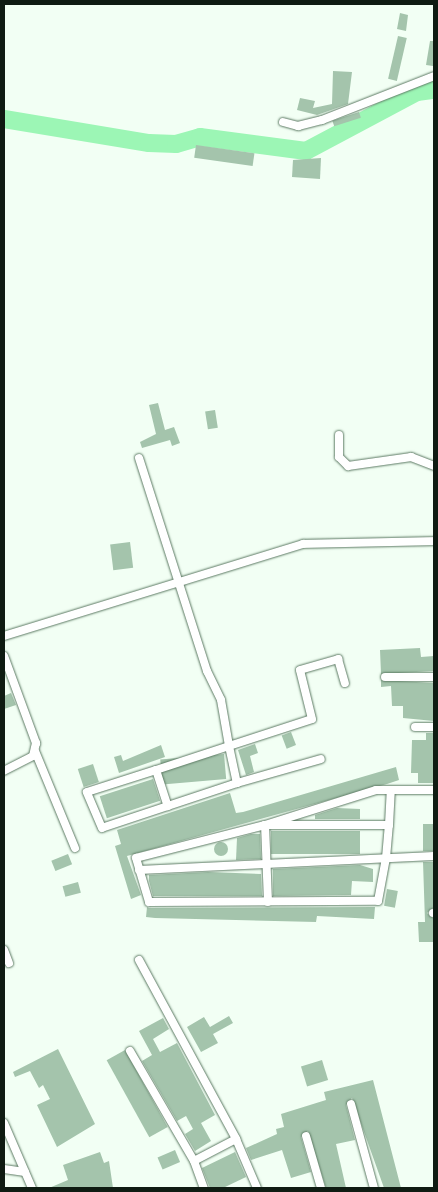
<!DOCTYPE html>
<html>
<head>
<meta charset="utf-8">
<style>
  body { margin:0 }
  #map { position:relative; width:438px; height:1192px; overflow:hidden; background:#f2fff4; font-family:Ubuntu,sans-serif }
  div>[style] { position:absolute }
  .river>* { height:18px; margin:-9px; padding:0 9px; transform-origin:9px; border-radius:9px; background:#9cf6b5 }
  .building>* { inset:0; background:#a4c4ac; transform-origin:0 0 }
  .round { border-radius:50% }
  .roads { filter:drop-shadow(0 0 1px #5c7a63) drop-shadow(0 0 1px #5c7a63) }
  .street>* { height:8px; margin:-4px; padding:0 4px; transform-origin:4px; border-radius:4px; background:#fff }
  span { translate:-50% -50%; white-space:nowrap; text-align:center; line-height:1.15; -webkit-text-stroke:4.5px #fff; paint-order:stroke }
  .frame { position:absolute; inset:0; border:5px solid #0f1b12; pointer-events:none }
</style>
</head>
<body>
<div id="map">
  <div class="river">
    <i style="left:4px;top:119px;width:147px;rotate:9.4deg"></i>
    <i style="left:149px;top:143px;width:27px;rotate:2deg"></i>
    <i style="left:176px;top:144px;width:25px;rotate:-16deg"></i>
    <i style="left:200px;top:137px;width:107px;rotate:7.5deg"></i>
    <i style="left:306px;top:151px;width:126px;rotate:-28deg"></i>
    <i style="left:417px;top:92px;width:17px;rotate:-7deg"></i>
  </div>
  <div class="building">
    <i style="clip-path:polygon(400px 13px,408px 15px,406px 31px,397px 29px)"></i>
    <i style="left:398px;top:36px;width:9px;height:44px;rotate:13deg"></i>
    <i style="clip-path:polygon(430px 41px,434px 41px,433px 66px,426px 65px)"></i>
    <i style="clip-path:polygon(333px 71px,352px 72px,348px 104px,317px 115px,297px 110px,300px 98px,315px 101px,313px 108px,332px 104px)"></i>
    <i style="left:359px;top:112px;width:6px;height:28px;rotate:72deg"></i>
    <i style="left:196px;top:145px;width:59px;height:13px;rotate:8deg"></i>
    <i style="clip-path:polygon(321px 158px,320px 179px,292px 177px,293px 160px)"></i>
    <i style="clip-path:polygon(158px 403px,165px 430px,174px 427px,180px 443px,172px 446px,170px 440px,142px 448px,140px 442px,156px 434px,149px 405px)"></i>
    <i style="left:215px;top:410px;width:18px;height:10px;rotate:81deg"></i>
    <i style="left:130px;top:542px;width:26px;height:20px;rotate:83deg"></i>
    <i style="clip-path:polygon(420px 648px,421px 657px,434px 656px,434px 671px,381px 674px,380px 650px)"></i>
    <i style="clip-path:polygon(381px 680px,434px 683px,434px 721px,403px 718px,403px 706px,392px 706px,391px 686px,381px 687px)"></i>
    <i style="clip-path:polygon(11px 693px,16px 705px,4px 709px,4px 696px)"></i>
    <i style="left:291px;top:732px;width:14px;height:10px;rotate:69deg"></i>
    <i style="clip-path:polygon(426px 733px,434px 733px,434px 783px,418px 783px,418px 773px,411px 773px,412px 740px,426px 740px)"></i>
    <i style="clip-path:polygon(255px 744px,258px 753px,250px 756px,254px 772px,246px 775px,238px 750px)"></i>
    <i style="clip-path:polygon(161px 745px,165px 757px,119px 773px,114px 757px,121px 755px,123px 761px)"></i>
    <i style="left:224px;top:754px;width:25px;height:64px;rotate:85deg"></i>
    <i style="left:93px;top:764px;width:19px;height:16px;rotate:72deg"></i>
    <i style="clip-path:polygon(396px 767px,399px 780px,387px 784px,127px 856px,141px 895px,131px 899px,115px 846px,121px 844px,117px 830px,230px 793px,236px 813px,243px 812px)"></i>
    <i style="left:153px;top:779px;width:23px;height:56px;rotate:72deg"></i>
    <i style="clip-path:polygon(337px 808px,360px 809px,360px 819px,315px 819px,315px 815px)"></i>
    <i style="left:423px;top:824px;width:11px;height:27px"></i>
    <i style="left:360px;top:831px;width:23px;height:89px;rotate:90deg"></i>
    <i style="clip-path:polygon(251px 834px,260px 834px,261px 859px,236px 860px,237px 838px)"></i>
    <i class="round" style="left:214px;top:842px;width:14px;height:14px"></i>
    <i style="left:68px;top:854px;width:11px;height:18px;rotate:68deg"></i>
    <i style="clip-path:polygon(423px 862px,434px 862px,434px 907px,427px 913px,434px 919px,434px 942px,419px 942px,418px 922px,425px 922px)"></i>
    <i style="clip-path:polygon(360px 865px,373px 869px,373px 882px,352px 881px,351px 895px,273px 896px,273px 869px)"></i>
    <i style="clip-path:polygon(208px 872px,261px 874px,262px 896px,153px 896px,149px 881px,149px 875px)"></i>
    <i style="left:78px;top:882px;width:11px;height:16px;rotate:75deg"></i>
    <i style="left:387px;top:889px;width:11px;height:17px;rotate:10deg"></i>
    <i style="clip-path:polygon(147px 907px,149px 908px,375px 907px,374px 919px,317px 916px,316px 922px,155px 918px,146px 917px)"></i>
    <i style="clip-path:polygon(229px 1016px,233px 1023px,213px 1034px,218px 1043px,201px 1052px,187px 1027px,204px 1017px,210px 1027px)"></i>
    <i style="clip-path:polygon(163px 1018px,169px 1029px,153px 1039px,160px 1052px,177px 1043px,215px 1115px,201px 1123px,211px 1141px,195px 1151px,185px 1134px,193px 1129px,186px 1116px,177px 1121px,142px 1061px,152px 1055px,139px 1031px)"></i>
    <i style="clip-path:polygon(58px 1049px,95px 1124px,57px 1147px,37px 1105px,50px 1099px,43px 1085px,39px 1088px,30px 1071px,15px 1077px,13px 1072px)"></i>
    <i style="left:125px;top:1050px;width:88px;height:21px;rotate:61deg"></i>
    <i style="left:322px;top:1060px;width:21px;height:22px;rotate:73deg"></i>
    <i style="clip-path:polygon(373px 1080px,401px 1188px,384px 1188px,352px 1098px,346px 1105px,355px 1140px,336px 1144px,346px 1188px,326px 1188px,308px 1131px,301px 1137px,311px 1172px,291px 1178px,282px 1150px,251px 1160px,246px 1148px,277px 1134px,276px 1129px,284px 1127px,281px 1114px,326px 1100px,324px 1092px)"></i>
    <i style="left:175px;top:1150px;width:13px;height:19px;rotate:67deg"></i>
    <i style="clip-path:polygon(100px 1152px,104px 1163px,109px 1161px,113px 1188px,49px 1188px,68px 1180px,63px 1165px)"></i>
    <i style="clip-path:polygon(235px 1152px,246px 1177px,223px 1188px,210px 1188px,202px 1168px)"></i>
  </div>
  <div class="roads">
    <div class="street">
      <i style="left:283px;top:122px;width:16px;rotate:15deg"></i>
      <i style="left:298px;top:126px;width:25px;rotate:-14deg"></i>
      <i style="left:322px;top:120px;width:120px;rotate:-21.4deg"></i>
      <i style="left:339px;top:435px;width:22px;rotate:90deg"></i>
      <i style="left:339px;top:457px;width:13px;rotate:45deg"></i>
      <i style="left:348px;top:466px;width:64px;rotate:-8.1deg"></i>
      <i style="left:411px;top:457px;width:25px;rotate:21deg"></i>
      <i style="left:139px;top:458px;width:224px;rotate:72.3deg"></i>
      <i style="left:207px;top:671px;width:32px;rotate:64deg"></i>
      <i style="left:221px;top:700px;width:47px;rotate:80.1deg"></i>
      <i style="left:229px;top:746px;width:38px;rotate:78deg"></i>
      <i style="left:237px;top:783px;width:142px;rotate:161.6deg"></i>
      <i style="left:102px;top:828px;width:39px;rotate:-113deg"></i>
      <i style="left:87px;top:792px;width:72px;rotate:-17.7deg"></i>
      <i style="left:156px;top:770px;width:77px;rotate:-18.2deg"></i>
      <i style="left:229px;top:746px;width:87px;rotate:-18deg"></i>
      <i style="left:312px;top:719px;width:50px;rotate:-103.8deg"></i>
      <i style="left:300px;top:670px;width:40px;rotate:-16deg"></i>
      <i style="left:338px;top:659px;width:25px;rotate:74deg"></i>
      <i style="left:4px;top:636px;width:313px;rotate:-17.1deg"></i>
      <i style="left:303px;top:544px;width:131px;rotate:-1.3deg"></i>
      <i style="left:4px;top:656px;width:93px;rotate:69.8deg"></i>
      <i style="left:36px;top:743px;width:13px;rotate:103deg"></i>
      <i style="left:33px;top:756px;width:33px;rotate:153deg"></i>
      <i style="left:385px;top:677px;width:49px"></i>
      <i style="left:415px;top:727px;width:19px"></i>
      <i style="left:35px;top:751px;width:105px;rotate:67.6deg"></i>
      <i style="left:156px;top:770px;width:38px;rotate:72deg"></i>
      <i style="left:237px;top:783px;width:87px;rotate:-15.9deg"></i>
      <i style="left:389px;top:825px;width:124px;rotate:180deg"></i>
      <i style="left:265px;top:825px;width:133px;rotate:165.7deg"></i>
      <i style="left:136px;top:858px;width:46px;rotate:73.5deg"></i>
      <i style="left:149px;top:902px;width:229px;rotate:-0.3deg"></i>
      <i style="left:378px;top:901px;width:44px;rotate:-79.5deg"></i>
      <i style="left:386px;top:858px;width:33px;rotate:-85deg"></i>
      <i style="left:389px;top:825px;width:35px;rotate:-87deg"></i>
      <i style="left:139px;top:870px;width:295px;rotate:-2.7deg"></i>
      <i style="left:268px;top:902px;width:77px;rotate:-92.2deg"></i>
      <i style="left:265px;top:825px;width:116px;rotate:-17.5deg"></i>
      <i style="left:376px;top:790px;width:58px"></i>
      <i style="left:433px;top:913px;width:1px"></i>
      <i style="left:4px;top:950px;width:14px;rotate:69deg"></i>
      <i style="left:139px;top:960px;width:204px;rotate:61.5deg"></i>
      <i style="left:236px;top:1139px;width:47px;rotate:152.4deg"></i>
      <i style="left:130px;top:1051px;width:127px;rotate:59.8deg"></i>
      <i style="left:194px;top:1161px;width:29px;rotate:70deg"></i>
      <i style="left:351px;top:1104px;width:87px;rotate:74.7deg"></i>
      <i style="left:4px;top:1123px;width:71px;rotate:66.7deg"></i>
      <i style="left:306px;top:1136px;width:54px;rotate:73.9deg"></i>
      <i style="left:236px;top:1139px;width:53px;rotate:66.8deg"></i>
      <i style="left:4px;top:1169px;width:21px;rotate:8deg"></i>
    </div>
  </div>
  <div class="frame"></div>
</div>
</body>
</html>
